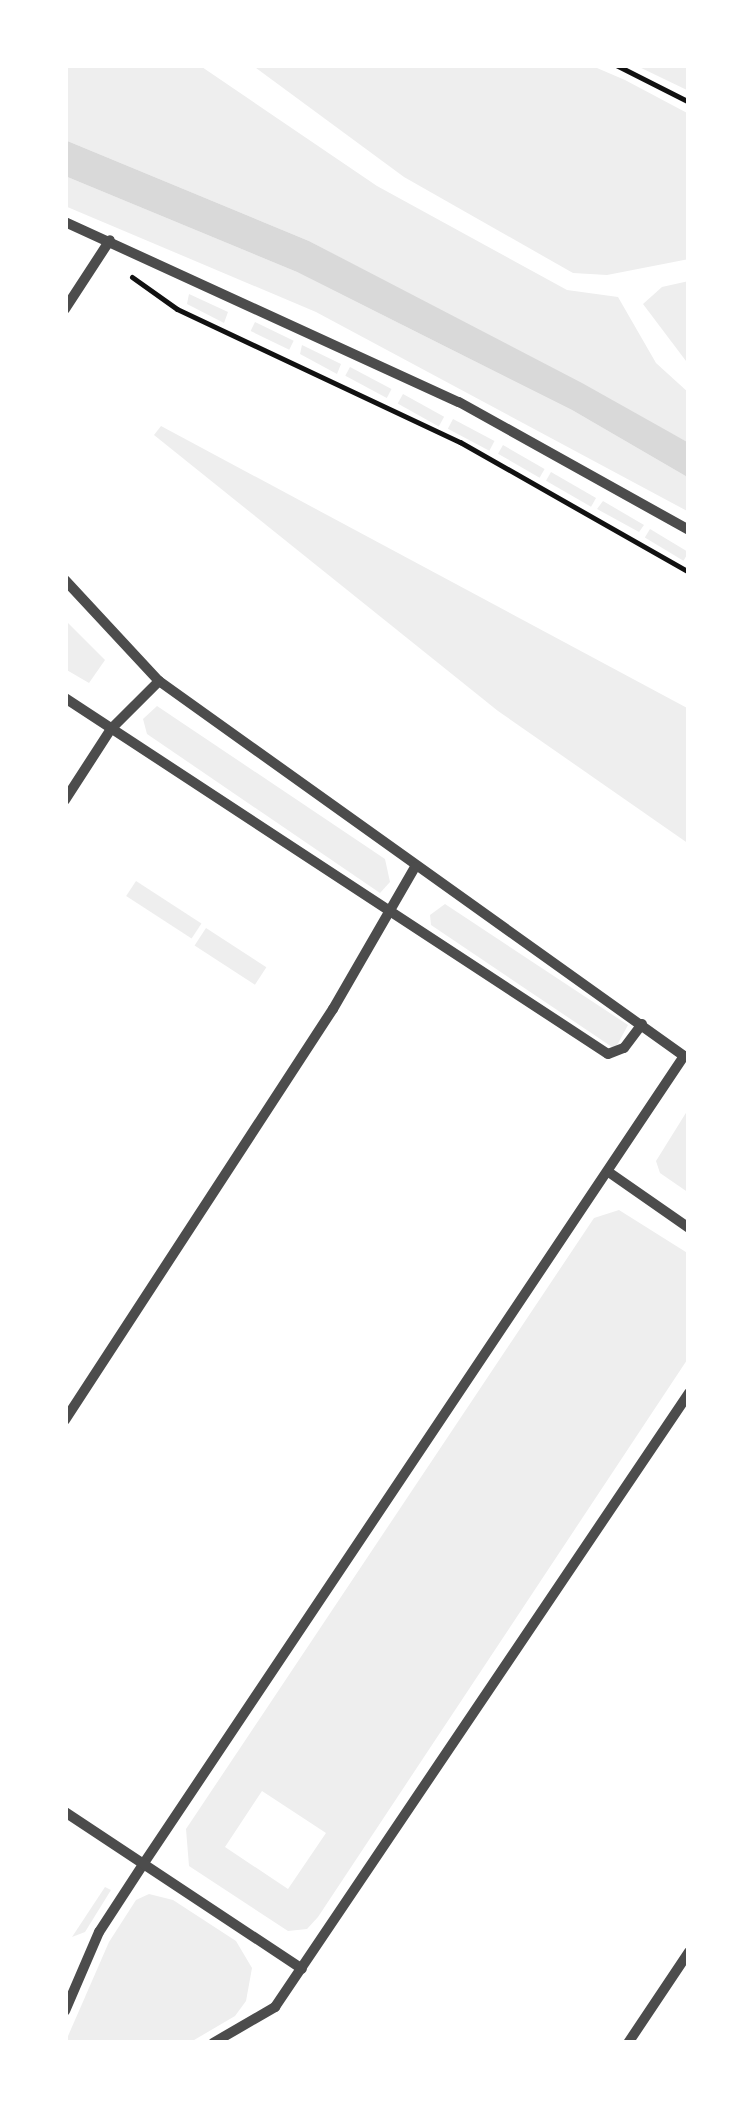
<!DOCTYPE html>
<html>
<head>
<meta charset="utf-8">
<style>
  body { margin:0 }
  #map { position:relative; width:754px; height:2108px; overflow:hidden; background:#fff; font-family:Quicksand,sans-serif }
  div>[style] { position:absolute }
  .green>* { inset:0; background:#eee; transform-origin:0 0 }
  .water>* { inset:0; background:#d9d9d9 }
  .path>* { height:5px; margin:-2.5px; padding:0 2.5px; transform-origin:2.5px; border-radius:2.5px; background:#111 }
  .minor>* { height:10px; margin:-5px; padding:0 5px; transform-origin:5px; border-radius:5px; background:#4c4c4c }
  span { translate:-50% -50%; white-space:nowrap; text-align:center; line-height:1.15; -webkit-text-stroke:10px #fff; paint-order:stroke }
  .frame { position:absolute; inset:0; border:68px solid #fff; pointer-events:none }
</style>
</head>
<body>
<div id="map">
  <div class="green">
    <i style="clip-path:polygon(65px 65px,199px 65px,377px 186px,567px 290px,618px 297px,656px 363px,689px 393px,689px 443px,309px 241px,65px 140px)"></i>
    <i style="clip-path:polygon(252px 65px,590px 65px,625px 80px,689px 114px,689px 259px,607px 275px,573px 273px,404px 177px)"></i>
    <i style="clip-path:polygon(635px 65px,689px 65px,689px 91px)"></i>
    <i style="clip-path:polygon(65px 176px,297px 272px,572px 410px,689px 478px,689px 512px,316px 312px,65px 206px)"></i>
    <i style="clip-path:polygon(689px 281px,689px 365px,643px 304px,662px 287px)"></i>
    <i style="clip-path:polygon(189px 294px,228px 312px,224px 323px,187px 304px)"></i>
    <i style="left:255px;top:322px;width:43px;height:10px;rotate:26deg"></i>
    <i style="clip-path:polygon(302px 345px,341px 364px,337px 374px,300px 354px)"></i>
    <i style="left:350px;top:367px;width:47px;height:10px;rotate:28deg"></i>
    <i style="left:403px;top:394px;width:47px;height:11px;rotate:29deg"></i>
    <i style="left:453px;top:419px;width:47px;height:11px;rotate:28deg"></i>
    <i style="clip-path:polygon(161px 426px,689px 709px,689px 844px,498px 711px,154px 435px)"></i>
    <i style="left:503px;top:445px;width:48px;height:10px;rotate:30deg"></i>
    <i style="left:551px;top:472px;width:52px;height:10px;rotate:30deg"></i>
    <i style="clip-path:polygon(603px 501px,644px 525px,639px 532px,597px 509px)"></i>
    <i style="left:650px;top:529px;width:45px;height:10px;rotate:31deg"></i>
    <i style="clip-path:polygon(65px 620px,105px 660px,89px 683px,65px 669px)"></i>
    <i style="clip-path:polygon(157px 706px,385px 859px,390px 882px,380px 893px,147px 734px,143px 719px)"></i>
    <i style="left:136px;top:881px;width:78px;height:18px;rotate:33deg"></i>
    <i style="clip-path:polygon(445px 904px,628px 1025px,615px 1049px,431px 925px,430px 915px)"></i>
    <i style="left:206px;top:928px;width:72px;height:21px;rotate:33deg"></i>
    <i style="clip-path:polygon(689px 1108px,689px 1193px,660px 1173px,656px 1161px)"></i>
    <i style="clip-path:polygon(evenodd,619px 1210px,689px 1254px,689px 1357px,318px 1917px,307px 1929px,288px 1931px,189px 1866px,186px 1829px,594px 1218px,619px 1210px,262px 1791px,326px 1833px,288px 1889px,225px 1847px,262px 1791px)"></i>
    <i style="clip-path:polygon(105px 1887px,111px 1890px,85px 1932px,72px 1937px)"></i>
    <i style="clip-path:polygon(149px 1894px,173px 1900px,236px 1941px,252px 1968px,246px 2001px,235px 2016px,189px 2043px,65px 2043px,109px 1942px,136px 1900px)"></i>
  </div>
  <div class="water">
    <i style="clip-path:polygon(65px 140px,309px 241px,582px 383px,689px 443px,689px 478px,572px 410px,297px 272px,65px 176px)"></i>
  </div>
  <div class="path">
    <i style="left:616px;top:65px;width:82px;rotate:26.9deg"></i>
    <i style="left:132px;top:277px;width:55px;rotate:35.4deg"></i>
    <i style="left:177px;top:309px;width:313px;rotate:25.2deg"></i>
    <i style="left:460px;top:442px;width:263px;rotate:29.6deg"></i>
  </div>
  <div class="minor">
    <i style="left:65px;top:222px;width:433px;rotate:24.6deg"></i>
    <i style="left:459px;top:402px;width:263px;rotate:29.1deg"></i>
    <i style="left:65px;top:309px;width:82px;rotate:-56.9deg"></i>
    <i style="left:65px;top:580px;width:138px;rotate:47.1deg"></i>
    <i style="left:159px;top:681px;width:645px;rotate:35.54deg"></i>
    <i style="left:684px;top:1056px;width:971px;rotate:123.79deg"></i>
    <i style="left:144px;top:1863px;width:82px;rotate:123.1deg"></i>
    <i style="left:99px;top:1932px;width:86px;rotate:113.3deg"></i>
    <i style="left:65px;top:698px;width:649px;rotate:33.25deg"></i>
    <i style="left:608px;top:1054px;width:17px;rotate:-21deg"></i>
    <i style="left:624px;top:1048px;width:30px;rotate:-53deg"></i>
    <i style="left:65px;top:800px;width:85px;rotate:-57.1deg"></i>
    <i style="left:111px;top:729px;width:68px;rotate:-45deg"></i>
    <i style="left:610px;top:1173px;width:96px;rotate:34.8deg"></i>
    <i style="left:65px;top:1420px;width:491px;rotate:-56.9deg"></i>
    <i style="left:333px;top:1009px;width:164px;rotate:-60deg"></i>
    <i style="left:65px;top:1812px;width:284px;rotate:33.5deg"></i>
    <i style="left:213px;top:2043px;width:72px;rotate:-30.1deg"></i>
    <i style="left:275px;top:2007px;width:741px;rotate:-56.01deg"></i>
    <i style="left:628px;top:2043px;width:110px;rotate:-56.2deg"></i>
  </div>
  <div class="frame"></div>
</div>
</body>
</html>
